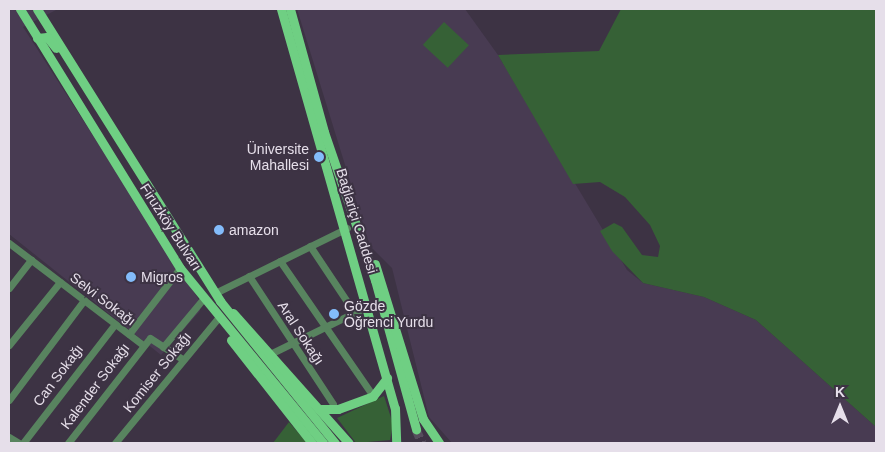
<!DOCTYPE html>
<html>
<head>
<meta charset="utf-8">
<style>
  body { margin:0 }
  #map { position:relative; width:885px; height:452px; overflow:hidden; background:#3d3344; font-family:Arial,sans-serif }
  div>[style] { position:absolute }
  .built>* { inset:0; background:#483b52 }
  .green>* { inset:0; background:#366136; transform-origin:0 0 }
  .major-tunnel>* { height:9px; margin-top:-4.5px; transform-origin:0; background:repeating-linear-gradient(90deg,#564d5d 0 9px,transparent 0 13.5px) }
  .minor>* { height:7px; margin:-3.5px; padding:0 3.5px; transform-origin:3.5px; border-radius:3.5px; background:#58845f }
  .major>* { height:9px; margin:-4.5px; padding:0 4.5px; transform-origin:4.5px; border-radius:4.5px; background:#6fcf83 }
  .dots>* { width:14px; height:14px; translate:-50% -50%; box-sizing:border-box; border:2px solid #3d3344; border-radius:50% }
  span { translate:-50% -50%; white-space:nowrap; text-align:center; line-height:1.15; -webkit-text-stroke:4px #3d3344; paint-order:stroke }
  .poi-label { font-size:14px; color:#e6dfea }
  .right { translate:-100% -50%; text-align:right }
  .left { translate:0 -50%; text-align:left }
  .street-label { font-size:14px; color:#e6dfea }
  .frame { position:absolute; inset:0; border:10px solid #e6dfea; pointer-events:none }
  .north { position:absolute; left:815px; top:382px; width:50px; height:50px; -webkit-text-stroke:4px #3d3344; paint-order:stroke; rotate:0deg; font-size:14px; font-weight:700; line-height:20px; text-align:center; color:#e6dfea }
  .north::after { content:''; display:block; margin:auto; width:18px; height:22px; background:#e6dfea; clip-path:polygon(50% 0,100% 100%,50% 72%,0 100%) }
</style>
</head>
<body>
<div id="map">
  <div class="built">
    <i style="clip-path:polygon(9px 9px,58px 9px,23px 27px,199px 300px,200px 311px,161px 355px,9px 234px)"></i>
    <i style="clip-path:polygon(297px 9px,465px 9px,498px 55px,627px 270px,643px 283px,704px 297px,756px 320px,876px 427px,876px 443px,452px 443px,429px 417px,392px 268px,370px 246px)"></i>
  </div>
  <div class="green">
    <i style="clip-path:polygon(621px 9px,876px 9px,876px 427px,756px 320px,704px 297px,643px 283px,612px 251px,600px 231px,614px 223px,622px 227px,642px 255px,658px 257px,660px 246px,650px 225px,625px 197px,600px 182px,573px 184px,498px 55px,599px 51px)"></i>
    <i style="left:444px;top:22px;width:34px;height:31px;rotate:43deg"></i>
    <i style="clip-path:polygon(384px 396px,393px 424px,390px 440px,356px 443px,337px 418px)"></i>
    <i style="clip-path:polygon(289px 422px,307px 443px,273px 443px)"></i>
  </div>
  <div class="major-tunnel">
    <i style="left:416px;top:429px;width:15px;rotate:67deg"></i>
  </div>
  <div class="minor">
    <i style="left:9px;top:243px;width:168px;rotate:37.3deg"></i>
    <i style="left:310px;top:246px;width:79px;rotate:56.3deg"></i>
    <i style="left:280px;top:261px;width:164px;rotate:55.4deg"></i>
    <i style="left:249px;top:276px;width:153px;rotate:56.7deg"></i>
    <i style="left:9px;top:288px;width:36px;rotate:-52deg"></i>
    <i style="left:215px;top:293px;width:147px;rotate:-26.2deg"></i>
    <i style="left:129px;top:334px;width:83px;rotate:-52.3deg"></i>
    <i style="left:9px;top:345px;width:81px;rotate:-51deg"></i>
    <i style="left:163px;top:347px;width:62px;rotate:-50.2deg"></i>
    <i style="left:272px;top:353px;width:107px;rotate:-26.1deg"></i>
    <i style="left:9px;top:400px;width:125px;rotate:-53.1deg"></i>
    <i style="left:9px;top:437px;width:12px;rotate:31deg"></i>
    <i style="left:23px;top:443px;width:150px;rotate:-52.3deg"></i>
    <i style="left:68px;top:443px;width:133px;rotate:-52deg"></i>
    <i style="left:150px;top:338px;width:38px;rotate:33deg"></i>
    <i style="left:115px;top:443px;width:162px;rotate:-50.5deg"></i>
  </div>
  <div class="major">
    <i style="left:20px;top:9px;width:304px;rotate:58.3deg"></i>
    <i style="left:180px;top:268px;width:226px;rotate:50.7deg"></i>
    <i style="left:37px;top:9px;width:345px;rotate:57.9deg"></i>
    <i style="left:220px;top:301px;width:183px;rotate:51deg"></i>
    <i style="left:281px;top:9px;width:415px;rotate:74.1deg"></i>
    <i style="left:395px;top:408px;width:35px;rotate:88deg"></i>
    <i style="left:290px;top:9px;width:128px;rotate:74.5deg"></i>
    <i style="left:324px;top:132px;width:157px;rotate:71deg"></i>
    <i style="left:375px;top:280px;width:155px;rotate:74.6deg"></i>
    <i style="left:37px;top:38px;width:10px;rotate:-6deg"></i>
    <i style="left:47px;top:37px;width:14px;rotate:51deg"></i>
    <i style="left:375px;top:264px;width:162px;rotate:72.8deg"></i>
    <i style="left:423px;top:419px;width:29px;rotate:56deg"></i>
    <i style="left:233px;top:313px;width:174px;rotate:48.3deg"></i>
    <i style="left:231px;top:340px;width:131px;rotate:51.8deg"></i>
    <i style="left:321px;top:409px;width:17px"></i>
    <i style="left:338px;top:409px;width:37px;rotate:-20deg"></i>
    <i style="left:373px;top:396px;width:23px;rotate:-52deg"></i>
  </div>
  <div class="dots">
    <i style="left:319px;top:157px;background:#83bcfb"></i>
    <i style="left:219px;top:230px;background:#83bcfb"></i>
    <i style="left:131px;top:277px;background:#83bcfb"></i>
    <i style="left:334px;top:314px;background:#83bcfb"></i>
  </div>
  <div class="poi-label">
    <span class="right" style="left:309px;top:157px">Üniversite<br>Mahallesi</span>
    <span class="left" style="left:229px;top:230px">amazon</span>
    <span class="left" style="left:141px;top:277px">Migros</span>
    <span class="left" style="left:344px;top:314px">Gözde<br>Öğrenci Yurdu</span>
  </div>
  <div class="street-label">
    <span style="left:357px;top:221px;rotate:73deg">Bağlariçi Caddesi</span>
    <span style="left:171px;top:227px;rotate:57deg">Firuzköy Bulvarı</span>
    <span style="left:103px;top:299px;rotate:37deg">Selvi Sokağı</span>
    <span style="left:301px;top:333px;rotate:57deg">Aral Sokağı</span>
    <span style="left:157px;top:372px;rotate:-51deg">Komiser Sokağı</span>
    <span style="left:58px;top:375px;rotate:-53deg">Can Sokağı</span>
    <span style="left:95px;top:386px;rotate:-53deg">Kalender Sokağı</span>
  </div>
  <div class="frame"></div>
  <div class="north">K</div>
</div>
</body>
</html>
